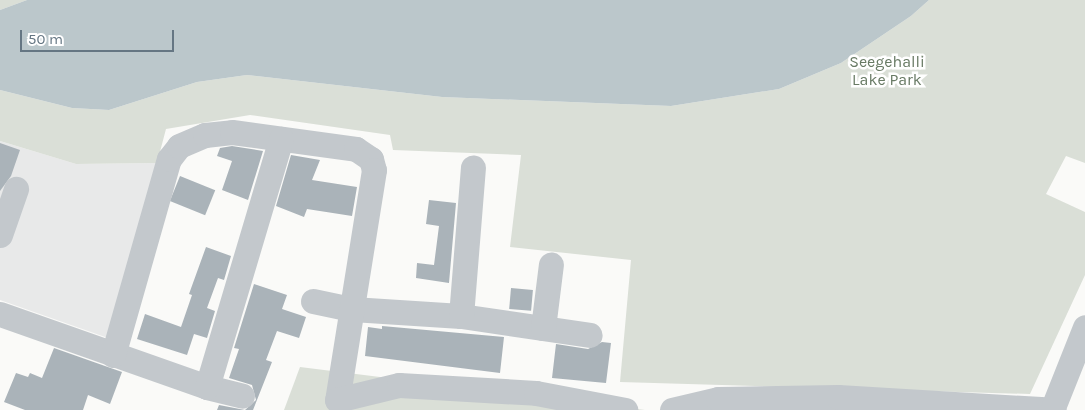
<!DOCTYPE html>
<html>
<head>
<meta charset="utf-8">
<style>
  body { margin:0 }
  #map { position:relative; width:1085px; height:410px; overflow:hidden; background:#fafaf8; font-family:Karla,sans-serif }
  div>[style] { position:absolute }
  .built>* { inset:0; background:#e8e9e9 }
  .green>* { inset:0; background:#dadfd7 }
  .water>* { inset:0; background:#bbc7cb }
  .building>* { inset:0; background:#aab3b9; transform-origin:0 0 }
  .minor>* { height:25px; margin:-12.5px; padding:0 12.5px; transform-origin:12.5px; border-radius:12.5px; background:#c3c8cc }
  span { translate:-50% -50%; white-space:nowrap; text-align:center; line-height:1.15; -webkit-text-stroke:5px #fff; paint-order:stroke }
  .park-label { font-size:16px; color:#687a64 }
  .scale { position:absolute; left:20px; top:30px; width:154px; height:22px; box-sizing:border-box; border:2px solid #657683; border-top:0; padding-left:6px; font-size:15px; line-height:18px; white-space:nowrap; color:#657683; -webkit-text-stroke:4px #fff; paint-order:stroke }
</style>
</head>
<body>
<div id="map">
  <div class="built">
    <i style="clip-path:polygon(0 141px,76px 164px,157px 163px,108px 338px,0 300px)"></i>
  </div>
  <div class="green">
    <i style="clip-path:polygon(0 0,27px 0,0 10px)"></i>
    <i style="clip-path:polygon(929px 0,1085px 0,1085px 163px,1066px 156px,1046px 194px,1085px 212px,1085px 275px,1030px 394px,620px 382px,631px 260px,510px 247px,521px 155px,393px 150px,390px 135px,250px 115px,166px 129px,157px 163px,76px 164px,0 141px,0 90px,72px 108px,109px 110px,197px 82px,247px 75px,442px 97px,671px 106px,779px 89px,841px 63px,911px 16px)"></i>
    <i style="clip-path:polygon(300px 367px,645px 410px,284px 410px)"></i>
  </div>
  <div class="water">
    <i style="clip-path:polygon(27px 0,929px 0,911px 16px,841px 63px,779px 89px,671px 106px,442px 97px,247px 75px,197px 82px,109px 110px,72px 108px,0 90px,0 10px)"></i>
  </div>
  <div class="building">
    <i style="clip-path:polygon(0 143px,20px 150px,11px 176px,0 191px)"></i>
    <i style="clip-path:polygon(232px 146px,263px 151px,248px 200px,222px 190px,232px 161px,217px 156px,220px 148px)"></i>
    <i style="clip-path:polygon(291px 155px,320px 160px,312px 180px,357px 187px,352px 216px,307px 209px,304px 217px,276px 206px)"></i>
    <i style="left:180px;top:176px;width:38px;height:27px;rotate:22deg"></i>
    <i style="clip-path:polygon(429px 200px,456px 203px,449px 283px,416px 278px,417px 263px,434px 265px,439px 226px,426px 224px)"></i>
    <i style="clip-path:polygon(206px 247px,231px 256px,224px 280px,218px 278px,207px 308px,215px 311px,207px 338px,194px 334px,187px 355px,137px 339px,145px 314px,181px 327px,192px 295px,189px 294px)"></i>
    <i style="clip-path:polygon(254px 284px,287px 295px,282px 309px,306px 317px,299px 338px,277px 331px,266px 360px,272px 362px,253px 410px,217px 410px,219px 405px,245px 410px,256px 400px,252px 385px,229px 378px,239px 349px,234px 348px)"></i>
    <i style="left:511px;top:288px;width:22px;height:21px;rotate:5deg"></i>
    <i style="clip-path:polygon(382px 326px,504px 337px,500px 373px,365px 356px,368px 327px,382px 329px)"></i>
    <i style="clip-path:polygon(602px 342px,611px 343px,606px 383px,552px 378px,556px 344px,588px 349px)"></i>
    <i style="clip-path:polygon(54px 348px,122px 372px,110px 404px,88px 395px,83px 410px,25px 410px,4px 402px,16px 373px,28px 377px,30px 373px,42px 378px)"></i>
  </div>
  <div class="minor">
    <i style="left:0;top:235px;width:49px;rotate:-70.8deg"></i>
    <i style="left:313px;top:301px;width:40px;rotate:12deg"></i>
    <i style="left:352px;top:309px;width:109px;rotate:3.7deg"></i>
    <i style="left:461px;top:316px;width:130px;rotate:8.4deg"></i>
    <i style="left:0;top:314px;width:219px;rotate:19.4deg"></i>
    <i style="left:207px;top:387px;width:36px;rotate:14deg"></i>
    <i style="left:461px;top:316px;width:149px;rotate:-85.4deg"></i>
    <i style="left:543px;top:328px;width:64px;rotate:-82.9deg"></i>
    <i style="left:113px;top:355px;width:204px;rotate:-74.1deg"></i>
    <i style="left:169px;top:159px;width:16px;rotate:-52deg"></i>
    <i style="left:179px;top:146px;width:28px;rotate:-23deg"></i>
    <i style="left:205px;top:135px;width:27px;rotate:-6deg"></i>
    <i style="left:232px;top:132px;width:125px;rotate:7.8deg"></i>
    <i style="left:356px;top:149px;width:18px;rotate:34deg"></i>
    <i style="left:371px;top:159px;width:11px;rotate:75deg"></i>
    <i style="left:374px;top:170px;width:233px;rotate:99.1deg"></i>
    <i style="left:337px;top:400px;width:64px;rotate:-13.6deg"></i>
    <i style="left:399px;top:385px;width:137px;rotate:3.3deg"></i>
    <i style="left:536px;top:393px;width:91px;rotate:10.8deg"></i>
    <i style="left:207px;top:387px;width:259px;rotate:-73.4deg"></i>
    <i style="left:672px;top:410px;width:47px;rotate:-13.4deg"></i>
    <i style="left:718px;top:399px;width:120px;rotate:-1deg"></i>
    <i style="left:838px;top:397px;width:216px;rotate:3.4deg"></i>
    <i style="left:1052px;top:410px;width:89px;rotate:-68.3deg"></i>
  </div>
  <div class="park-label">
    <span style="left:887px;top:71px">Seegehalli<br>Lake Park</span>
  </div>
  <div class="scale">50 m</div>
</div>
</body>
</html>
